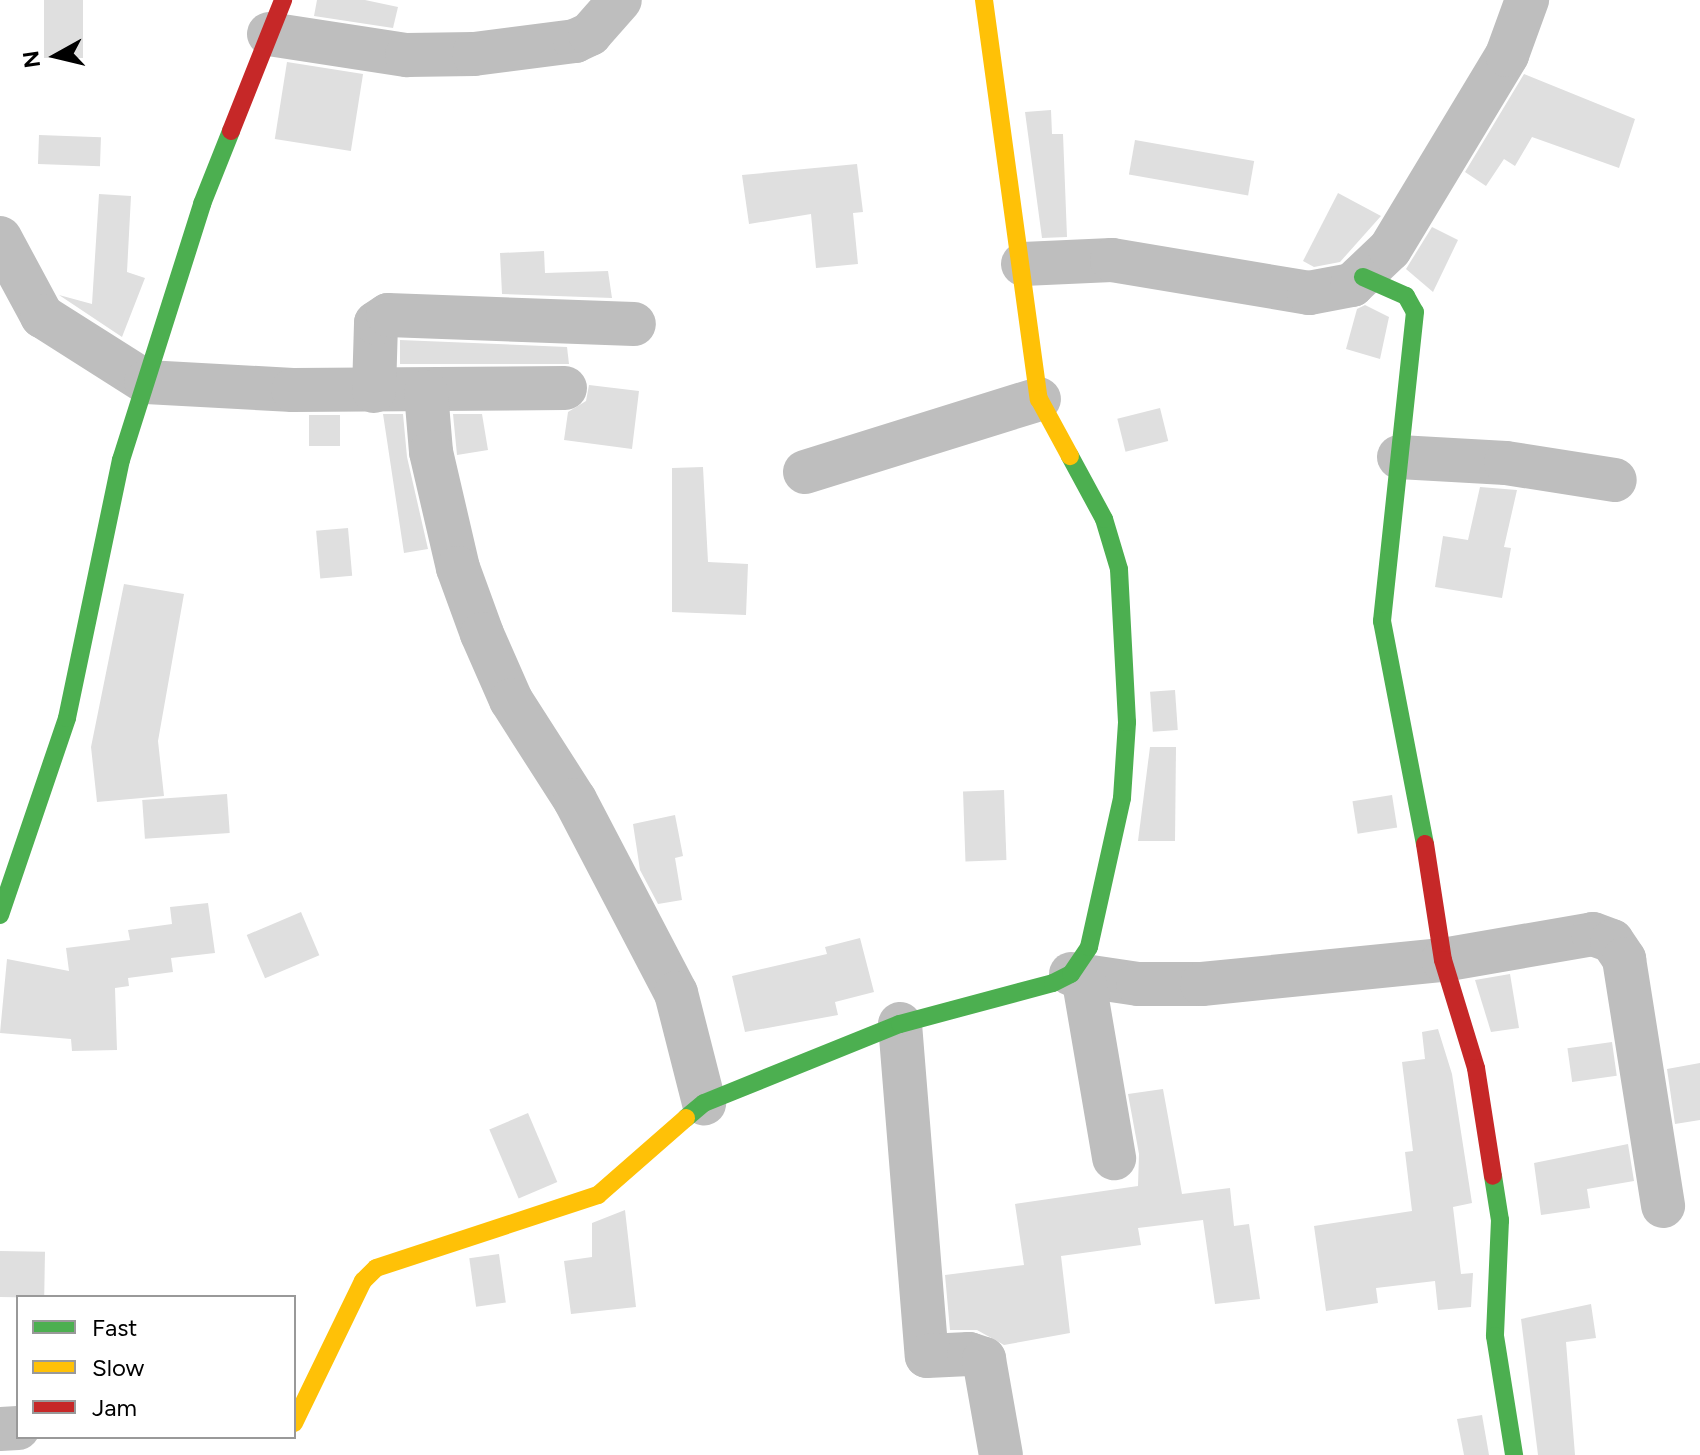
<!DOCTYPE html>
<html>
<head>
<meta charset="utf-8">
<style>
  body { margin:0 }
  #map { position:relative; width:1700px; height:1455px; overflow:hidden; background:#fff; font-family:Figtree,sans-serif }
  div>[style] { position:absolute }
  .building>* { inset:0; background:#dfdfdf; transform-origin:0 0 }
  .street>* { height:44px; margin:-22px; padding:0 22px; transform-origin:22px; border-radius:22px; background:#bebebe }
  .fast>* { height:18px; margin:-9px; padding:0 9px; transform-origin:9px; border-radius:9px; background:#4caf50 }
  .slow>* { height:18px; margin:-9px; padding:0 9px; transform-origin:9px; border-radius:9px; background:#ffc107 }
  .jam>* { height:18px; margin:-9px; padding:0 9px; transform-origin:9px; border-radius:9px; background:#c62828 }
  span { translate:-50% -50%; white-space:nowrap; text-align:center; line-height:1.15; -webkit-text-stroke:6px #fff; paint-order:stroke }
  .legend { position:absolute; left:16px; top:1295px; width:280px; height:144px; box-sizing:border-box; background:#fff; border:2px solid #999; margin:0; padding:10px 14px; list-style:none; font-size:24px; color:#000 }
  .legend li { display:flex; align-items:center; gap:16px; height:40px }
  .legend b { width:40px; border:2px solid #999 }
  .north { position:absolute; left:16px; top:16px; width:80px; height:80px; -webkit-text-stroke:6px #fff; paint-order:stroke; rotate:262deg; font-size:22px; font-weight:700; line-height:32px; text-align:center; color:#000 }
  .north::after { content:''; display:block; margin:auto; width:28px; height:36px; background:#000; clip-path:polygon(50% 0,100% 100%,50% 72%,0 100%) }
</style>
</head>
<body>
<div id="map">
  <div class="building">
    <i style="left:44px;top:0;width:39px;height:58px"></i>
    <i style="clip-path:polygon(317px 0,365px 0,398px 7px,393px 28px,314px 16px)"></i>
    <i style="left:287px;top:62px;width:77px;height:78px;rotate:9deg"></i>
    <i style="clip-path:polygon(1524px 74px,1635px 119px,1619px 168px,1532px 137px,1515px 166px,1504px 159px,1486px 186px,1465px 172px)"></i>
    <i style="clip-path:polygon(1051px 110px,1052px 134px,1063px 134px,1067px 237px,1042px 238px,1025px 112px)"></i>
    <i style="left:39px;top:135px;width:62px;height:29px;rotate:2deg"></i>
    <i style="left:1135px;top:140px;width:121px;height:35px;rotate:10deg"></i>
    <i style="clip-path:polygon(857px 164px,863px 212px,853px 213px,858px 264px,816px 268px,811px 214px,749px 224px,742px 175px)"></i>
    <i style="clip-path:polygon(1338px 193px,1381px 216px,1340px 262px,1314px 267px,1303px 261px)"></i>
    <i style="clip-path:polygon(99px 194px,131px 196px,127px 272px,145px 278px,122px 337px,59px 295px,92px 304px)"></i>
    <i style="clip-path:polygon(1432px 227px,1458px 240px,1433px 292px,1406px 269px)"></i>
    <i style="clip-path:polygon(544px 251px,545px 273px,608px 271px,612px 298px,502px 294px,500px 253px)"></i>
    <i style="clip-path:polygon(1365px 305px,1389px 317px,1380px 359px,1346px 349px,1357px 309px)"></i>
    <i style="clip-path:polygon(400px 340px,567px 347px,569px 364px,400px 364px)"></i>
    <i style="clip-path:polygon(589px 385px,639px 391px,632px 449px,564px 440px,568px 412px,586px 401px)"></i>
    <i style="left:1160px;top:408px;width:34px;height:44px;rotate:76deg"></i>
    <i style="clip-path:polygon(383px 414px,403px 414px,407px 457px,428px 549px,404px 553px)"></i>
    <i style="clip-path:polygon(453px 414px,482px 414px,488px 450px,457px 455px)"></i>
    <i style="left:309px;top:415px;width:31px;height:31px"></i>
    <i style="clip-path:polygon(703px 467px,708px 562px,748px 564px,746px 615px,672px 612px,672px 468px)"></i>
    <i style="clip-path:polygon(1480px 487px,1517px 490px,1504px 547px,1511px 548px,1502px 598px,1435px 587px,1443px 536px,1468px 540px)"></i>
    <i style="left:348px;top:528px;width:48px;height:32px;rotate:85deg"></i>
    <i style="clip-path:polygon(124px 584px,184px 594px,158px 741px,164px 796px,97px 802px,91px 747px)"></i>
    <i style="left:1175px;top:690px;width:40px;height:25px;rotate:86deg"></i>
    <i style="clip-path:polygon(1150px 747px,1176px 747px,1175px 841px,1138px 841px)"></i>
    <i style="left:1004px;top:790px;width:70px;height:41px;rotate:88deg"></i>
    <i style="left:227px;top:794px;width:39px;height:85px;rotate:86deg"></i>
    <i style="left:1392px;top:795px;width:33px;height:40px;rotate:81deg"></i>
    <i style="clip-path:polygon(675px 815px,683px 856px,675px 858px,682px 900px,658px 904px,640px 870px,633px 824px)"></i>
    <i style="clip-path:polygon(208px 903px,215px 953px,171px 958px,173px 972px,128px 978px,129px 986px,115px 988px,117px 1050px,72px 1051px,71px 1039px,0 1033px,7px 959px,69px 971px,66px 948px,130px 940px,128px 930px,172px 924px,170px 907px)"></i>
    <i style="left:301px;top:912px;width:47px;height:59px;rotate:67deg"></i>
    <i style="clip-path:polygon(860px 938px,874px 992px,835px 1002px,838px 1015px,745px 1032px,732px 976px,827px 954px,825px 947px)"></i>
    <i style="clip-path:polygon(1510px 974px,1519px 1028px,1491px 1032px,1475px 980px)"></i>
    <i style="clip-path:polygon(1438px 1029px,1452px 1074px,1472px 1203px,1453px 1207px,1461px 1274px,1473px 1273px,1471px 1307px,1438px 1310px,1435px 1281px,1376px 1288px,1378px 1303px,1326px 1311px,1314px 1226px,1412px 1211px,1405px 1152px,1413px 1151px,1402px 1062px,1425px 1059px,1422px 1032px)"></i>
    <i style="left:1612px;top:1042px;width:34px;height:45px;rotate:82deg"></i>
    <i style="clip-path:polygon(1700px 1063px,1700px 1120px,1675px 1124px,1667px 1069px)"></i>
    <i style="clip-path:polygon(1163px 1089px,1182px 1194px,1230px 1188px,1234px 1226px,1249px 1224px,1260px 1299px,1215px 1304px,1203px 1220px,1138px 1228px,1141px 1245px,1061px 1256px,1070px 1333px,1004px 1345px,977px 1330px,950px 1330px,945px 1275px,1024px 1265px,1015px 1204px,1138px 1186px,1139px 1154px,1128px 1094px)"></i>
    <i style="left:528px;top:1113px;width:75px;height:42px;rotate:67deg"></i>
    <i style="clip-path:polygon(1628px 1144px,1634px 1181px,1587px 1189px,1590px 1208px,1541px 1215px,1534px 1163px)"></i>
    <i style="clip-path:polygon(625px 1210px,636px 1307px,571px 1314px,564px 1261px,592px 1257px,592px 1223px)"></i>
    <i style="left:0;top:1251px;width:45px;height:46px;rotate:1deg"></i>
    <i style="left:499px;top:1254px;width:49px;height:30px;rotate:82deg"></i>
    <i style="clip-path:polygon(1591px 1304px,1596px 1338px,1566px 1342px,1575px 1455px,1538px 1455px,1521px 1319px)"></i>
    <i style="clip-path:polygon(1482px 1415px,1489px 1455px,1464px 1455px,1457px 1419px)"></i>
  </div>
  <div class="street">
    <i style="left:269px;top:34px;width:140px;rotate:8.7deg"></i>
    <i style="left:407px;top:55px;width:67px;rotate:-0.9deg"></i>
    <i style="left:474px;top:54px;width:102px;rotate:-7.3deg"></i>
    <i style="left:575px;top:41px;width:17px;rotate:-25deg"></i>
    <i style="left:590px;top:34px;width:45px;rotate:-48.6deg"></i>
    <i style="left:0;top:238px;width:89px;rotate:61.7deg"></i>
    <i style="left:42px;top:316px;width:123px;rotate:32.4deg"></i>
    <i style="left:146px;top:382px;width:147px;rotate:3.1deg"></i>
    <i style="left:293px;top:390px;width:272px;rotate:-0.4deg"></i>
    <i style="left:1023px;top:264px;width:89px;rotate:-2.6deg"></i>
    <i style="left:1112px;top:260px;width:200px;rotate:9.5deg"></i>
    <i style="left:1309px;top:293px;width:44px;rotate:-10.5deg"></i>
    <i style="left:1352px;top:285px;width:52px;rotate:-43.5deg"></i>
    <i style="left:1390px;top:249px;width:227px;rotate:-58.9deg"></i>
    <i style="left:1507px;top:55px;width:59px;rotate:-70deg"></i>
    <i style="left:374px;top:391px;width:68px;rotate:-88.3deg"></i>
    <i style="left:376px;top:323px;width:14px;rotate:-34deg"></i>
    <i style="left:388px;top:315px;width:246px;rotate:2.1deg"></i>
    <i style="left:426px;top:392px;width:60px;rotate:85.2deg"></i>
    <i style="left:431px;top:452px;width:119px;rotate:76.9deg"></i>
    <i style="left:458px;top:568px;width:70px;rotate:70deg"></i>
    <i style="left:482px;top:634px;width:72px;rotate:66.3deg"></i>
    <i style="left:511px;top:700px;width:119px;rotate:57.4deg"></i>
    <i style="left:575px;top:800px;width:218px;rotate:62.4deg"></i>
    <i style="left:676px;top:993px;width:114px;rotate:75.7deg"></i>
    <i style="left:1399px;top:457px;width:107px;rotate:3.2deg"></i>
    <i style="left:1506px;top:463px;width:110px;rotate:8.9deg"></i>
    <i style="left:805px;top:472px;width:245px;rotate:-17.3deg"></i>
    <i style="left:1071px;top:974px;width:68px;rotate:8.5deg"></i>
    <i style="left:1138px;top:984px;width:64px"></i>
    <i style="left:1202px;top:984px;width:242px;rotate:-5.7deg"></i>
    <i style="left:1443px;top:960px;width:152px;rotate:-9.8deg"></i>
    <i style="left:1593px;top:934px;width:20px;rotate:20deg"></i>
    <i style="left:1612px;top:941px;width:22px;rotate:56deg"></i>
    <i style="left:1624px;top:959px;width:250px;rotate:81deg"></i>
    <i style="left:1083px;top:976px;width:185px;rotate:80.3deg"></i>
    <i style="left:900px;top:1024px;width:333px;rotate:85.4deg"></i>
    <i style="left:927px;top:1356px;width:42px;rotate:-2.7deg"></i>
    <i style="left:969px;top:1354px;width:16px;rotate:18deg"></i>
    <i style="left:984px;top:1359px;width:97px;rotate:80deg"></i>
    <i style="left:0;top:1429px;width:18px;rotate:-3deg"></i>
  </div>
  <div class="fast">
    <i style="left:1363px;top:277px;width:47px;rotate:23.8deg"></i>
    <i style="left:1406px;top:296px;width:18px;rotate:61deg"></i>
    <i style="left:1415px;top:312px;width:311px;rotate:96.1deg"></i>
    <i style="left:1382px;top:621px;width:227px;rotate:79.1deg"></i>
    <i style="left:0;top:915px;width:208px;rotate:-71.2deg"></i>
    <i style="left:67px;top:718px;width:264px;rotate:-78.2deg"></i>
    <i style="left:121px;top:460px;width:269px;rotate:-72.4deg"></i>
    <i style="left:202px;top:204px;width:79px;rotate:-68.3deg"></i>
    <i style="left:686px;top:1118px;width:23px;rotate:-40deg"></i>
    <i style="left:704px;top:1103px;width:211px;rotate:-22deg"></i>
    <i style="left:900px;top:1024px;width:158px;rotate:-15deg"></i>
    <i style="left:1053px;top:983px;width:20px;rotate:-27deg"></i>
    <i style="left:1071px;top:974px;width:32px;rotate:-56deg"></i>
    <i style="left:1089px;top:947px;width:153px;rotate:-77.5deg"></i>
    <i style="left:1122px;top:798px;width:76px;rotate:-86.2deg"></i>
    <i style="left:1127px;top:722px;width:153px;rotate:-93deg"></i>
    <i style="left:1119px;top:569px;width:52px;rotate:-106.7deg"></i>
    <i style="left:1104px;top:519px;width:72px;rotate:-118.4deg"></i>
    <i style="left:1493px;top:1176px;width:45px;rotate:81deg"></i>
    <i style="left:1500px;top:1220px;width:116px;rotate:92.5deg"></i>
    <i style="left:1495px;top:1336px;width:121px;rotate:80.9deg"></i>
  </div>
  <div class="slow">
    <i style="left:984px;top:0;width:403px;rotate:82.2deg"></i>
    <i style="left:1039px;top:399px;width:65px;rotate:61.5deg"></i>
    <i style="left:294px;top:1423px;width:158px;rotate:-64.1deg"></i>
    <i style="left:363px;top:1281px;width:18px;rotate:-45deg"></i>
    <i style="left:376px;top:1268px;width:234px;rotate:-18.2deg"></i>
    <i style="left:598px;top:1195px;width:117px;rotate:-41.2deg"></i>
  </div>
  <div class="jam">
    <i style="left:231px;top:131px;width:141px;rotate:-68.3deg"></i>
    <i style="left:1425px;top:844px;width:117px;rotate:81.2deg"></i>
    <i style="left:1443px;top:960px;width:113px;rotate:73deg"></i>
    <i style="left:1476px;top:1068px;width:109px;rotate:81.1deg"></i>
  </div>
  <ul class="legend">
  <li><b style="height:10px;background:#4caf50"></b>Fast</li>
  <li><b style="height:10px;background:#ffc107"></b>Slow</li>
  <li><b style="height:10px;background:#c62828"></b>Jam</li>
  </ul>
  <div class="north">N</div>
</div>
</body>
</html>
